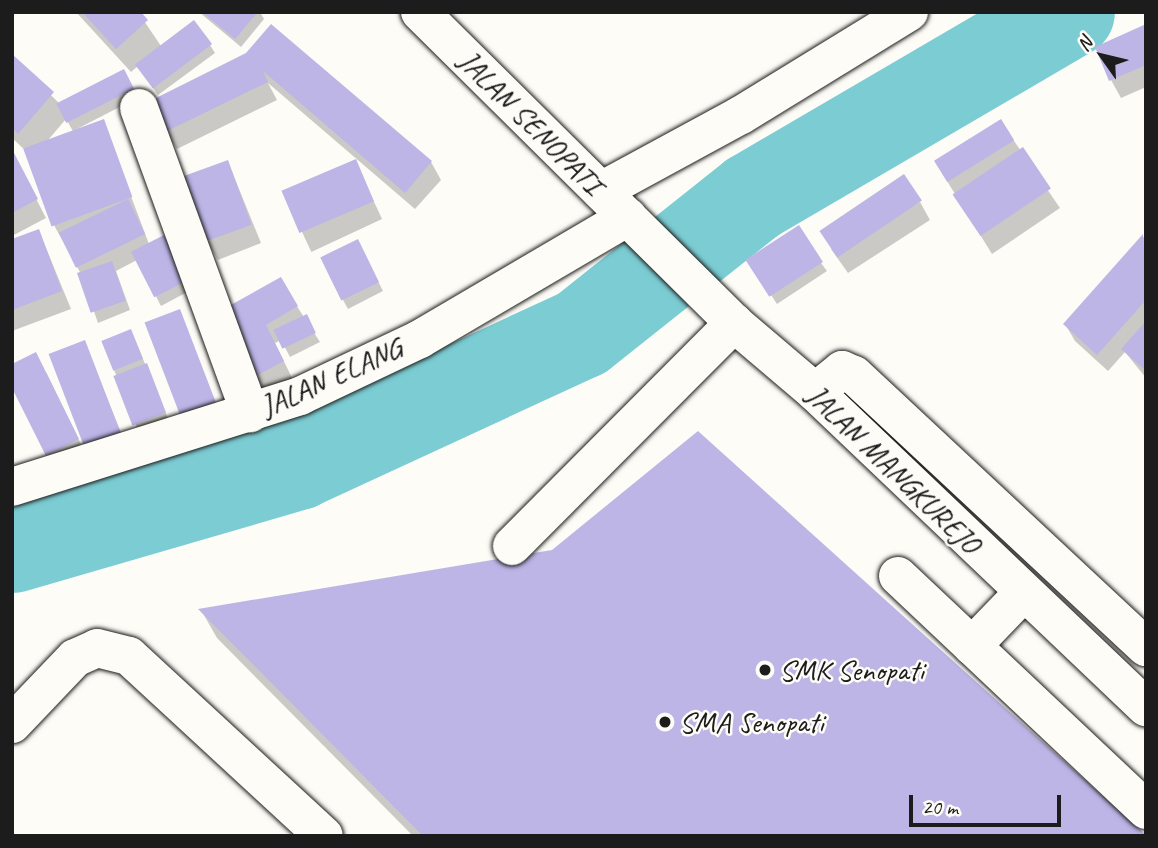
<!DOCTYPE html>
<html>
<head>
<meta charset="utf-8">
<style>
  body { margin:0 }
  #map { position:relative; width:1158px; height:848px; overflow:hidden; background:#fdfcf7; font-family:Caveat,sans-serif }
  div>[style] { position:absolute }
  .shadow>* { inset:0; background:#0003; transform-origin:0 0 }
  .river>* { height:91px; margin:-45.5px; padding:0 45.5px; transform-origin:45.5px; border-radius:45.5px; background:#7bccd3 }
  .building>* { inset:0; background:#bcb5e6; transform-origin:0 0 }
  .roads { filter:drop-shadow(0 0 2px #1c1c1c) drop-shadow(0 0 2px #1c1c1c) }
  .minor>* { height:38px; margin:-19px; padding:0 19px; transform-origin:19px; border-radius:19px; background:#fdfcf7 }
  .dots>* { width:19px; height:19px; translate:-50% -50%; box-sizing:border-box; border:4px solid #fdfcf7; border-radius:50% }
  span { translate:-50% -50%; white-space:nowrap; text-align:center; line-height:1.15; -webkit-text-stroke:5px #fdfcf7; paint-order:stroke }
  .street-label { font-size:30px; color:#1c1c1c }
  .poi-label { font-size:30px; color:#1c1c1c }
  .left { translate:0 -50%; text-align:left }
  .frame { position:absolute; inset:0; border:14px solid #1c1c1c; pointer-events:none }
  .north { position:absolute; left:1067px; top:21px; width:70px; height:70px; -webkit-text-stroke:5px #fdfcf7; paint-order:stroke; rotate:304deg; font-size:19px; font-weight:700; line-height:28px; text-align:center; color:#1c1c1c }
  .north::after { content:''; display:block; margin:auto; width:24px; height:32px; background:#1c1c1c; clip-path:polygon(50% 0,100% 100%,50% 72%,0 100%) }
  .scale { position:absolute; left:909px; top:795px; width:152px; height:32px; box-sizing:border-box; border:4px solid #1c1c1c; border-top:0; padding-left:9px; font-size:21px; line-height:24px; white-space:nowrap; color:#1c1c1c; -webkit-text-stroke:5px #fdfcf7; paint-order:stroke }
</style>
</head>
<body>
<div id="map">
  <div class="shadow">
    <i style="clip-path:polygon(76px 12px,138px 12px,161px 46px,210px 45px,215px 53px,158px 95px,138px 66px,131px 72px)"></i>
    <i style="clip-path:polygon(199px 12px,260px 12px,264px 19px,241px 47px)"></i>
    <i style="clip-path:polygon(1146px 26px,1146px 87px,1121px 98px,1111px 80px)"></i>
    <i style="clip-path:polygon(247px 54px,431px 162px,441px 180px,415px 209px,268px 83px,277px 100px,177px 149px,166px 132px)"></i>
    <i style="clip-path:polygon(evenodd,12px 57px,59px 103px,128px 80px,137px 98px,75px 130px,103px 122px,149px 244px,191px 290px,161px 306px,137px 260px,116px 271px,130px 310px,98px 323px,81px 274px,55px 227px,27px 152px,12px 138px,12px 57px,66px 119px,74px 133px,43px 146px,66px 119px)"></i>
    <i style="clip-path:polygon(1001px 122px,1060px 208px,992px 254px,942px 173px)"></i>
    <i style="clip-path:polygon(12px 152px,46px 218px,12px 236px)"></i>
    <i style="left:355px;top:161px;width:64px;height:78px;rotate:65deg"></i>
    <i style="clip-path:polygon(228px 162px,261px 243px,218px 260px,208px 243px)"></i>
    <i style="clip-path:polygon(920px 202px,930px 220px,848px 273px,831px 249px)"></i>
    <i style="clip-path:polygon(39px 231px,71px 309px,12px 331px,12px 241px)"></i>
    <i style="clip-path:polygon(1143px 237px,1146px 239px,1146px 378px,1125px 352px,1108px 371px,1075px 341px,1065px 324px)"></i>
    <i style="clip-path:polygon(362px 250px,383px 291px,348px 309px,343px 300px)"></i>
    <i style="clip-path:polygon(821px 263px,827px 271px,777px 304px,754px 269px)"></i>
    <i style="clip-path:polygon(280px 280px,320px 342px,290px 357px,281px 340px,275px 343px,293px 380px,266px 394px,223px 312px)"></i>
    <i style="clip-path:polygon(179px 312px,227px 431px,195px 444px)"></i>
    <i style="clip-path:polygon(135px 340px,169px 421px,139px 433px,103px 342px)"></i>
    <i style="clip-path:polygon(84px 342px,129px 452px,96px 465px)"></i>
    <i style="clip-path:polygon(46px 372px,87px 457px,58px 472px,48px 455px)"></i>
    <i style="clip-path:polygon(201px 610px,1144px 836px,413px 836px,217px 638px)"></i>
  </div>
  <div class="river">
    <i style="left:12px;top:547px;width:297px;rotate:-16.2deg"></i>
    <i style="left:297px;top:464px;width:313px;rotate:-24.8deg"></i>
    <i style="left:581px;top:333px;width:218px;rotate:-38.5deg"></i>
    <i style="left:752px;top:197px;width:367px;rotate:-30.3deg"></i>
  </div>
  <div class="building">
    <i style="clip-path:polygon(82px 12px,141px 12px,148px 20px,116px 49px)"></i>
    <i style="clip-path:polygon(202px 12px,258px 12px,235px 39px)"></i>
    <i style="left:194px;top:20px;width:30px;height:74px;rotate:53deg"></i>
    <i style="clip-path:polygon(271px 24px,432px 161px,405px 193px,263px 71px,268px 82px,165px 132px,150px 101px,246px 53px)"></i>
    <i style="clip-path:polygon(1146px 24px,1146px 65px,1109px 81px,1095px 47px)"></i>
    <i style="clip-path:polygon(12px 54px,54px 92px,18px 134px,12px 128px)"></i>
    <i style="left:124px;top:69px;width:22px;height:76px;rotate:63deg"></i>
    <i style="left:104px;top:119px;width:83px;height:86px;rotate:70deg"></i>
    <i style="left:1001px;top:119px;width:25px;height:79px;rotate:58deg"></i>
    <i style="left:1023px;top:147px;width:50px;height:85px;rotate:56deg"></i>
    <i style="clip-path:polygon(12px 149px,38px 199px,12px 213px)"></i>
    <i style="left:356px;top:159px;width:46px;height:81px;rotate:67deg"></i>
    <i style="left:228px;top:160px;width:69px;height:49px;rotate:70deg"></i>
    <i style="left:904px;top:174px;width:32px;height:102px;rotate:56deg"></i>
    <i style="left:128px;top:199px;width:39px;height:77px;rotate:64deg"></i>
    <i style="left:799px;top:225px;width:44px;height:64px;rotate:57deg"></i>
    <i style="clip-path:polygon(39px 229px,62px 291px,12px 310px,12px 239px)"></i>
    <i style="clip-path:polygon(1143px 234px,1146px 300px,1097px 355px,1063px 324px)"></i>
    <i style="left:164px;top:235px;width:51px;height:37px;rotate:63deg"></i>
    <i style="left:358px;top:239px;width:48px;height:42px;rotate:64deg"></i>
    <i style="left:112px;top:261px;width:42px;height:37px;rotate:71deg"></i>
    <i style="clip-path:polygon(281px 277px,298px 306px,266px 325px,284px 361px,254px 377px,220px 311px)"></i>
    <i style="left:180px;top:309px;width:111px;height:38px;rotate:69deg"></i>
    <i style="left:307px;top:314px;width:21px;height:37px;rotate:65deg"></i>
    <i style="clip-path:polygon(1146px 321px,1146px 371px,1121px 349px)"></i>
    <i style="left:131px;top:329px;width:32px;height:32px;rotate:68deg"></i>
    <i style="left:85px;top:340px;width:101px;height:39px;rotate:69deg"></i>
    <i style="clip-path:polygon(36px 352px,79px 439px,46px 456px,12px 388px,12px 364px)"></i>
    <i style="left:147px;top:363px;width:53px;height:36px;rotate:69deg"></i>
    <i style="clip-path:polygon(698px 431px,1146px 835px,1146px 836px,423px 836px,198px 609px,552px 550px)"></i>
  </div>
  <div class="roads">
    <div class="minor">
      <i style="left:420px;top:12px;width:442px;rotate:44.7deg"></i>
      <i style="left:734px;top:323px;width:106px;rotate:40.4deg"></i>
      <i style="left:815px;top:392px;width:457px;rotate:43.6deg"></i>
      <i style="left:139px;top:108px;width:325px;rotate:70deg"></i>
      <i style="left:601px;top:191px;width:159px;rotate:-28.5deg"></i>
      <i style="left:741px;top:115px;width:197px;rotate:-31.5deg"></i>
      <i style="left:815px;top:392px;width:35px;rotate:-39deg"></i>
      <i style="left:842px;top:370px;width:13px;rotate:23deg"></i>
      <i style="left:854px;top:375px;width:399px;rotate:43deg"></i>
      <i style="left:12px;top:487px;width:302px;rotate:-17.5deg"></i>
      <i style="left:300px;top:396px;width:133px;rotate:-25.4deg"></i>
      <i style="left:420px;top:339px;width:241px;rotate:-30.4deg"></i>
      <i style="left:512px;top:546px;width:315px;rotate:-45.1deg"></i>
      <i style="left:898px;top:576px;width:341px;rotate:43.3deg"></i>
      <i style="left:972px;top:646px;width:74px;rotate:-46.1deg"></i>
      <i style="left:12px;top:724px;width:91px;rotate:-46.3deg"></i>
      <i style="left:75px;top:658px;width:24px;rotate:-24deg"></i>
      <i style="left:97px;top:648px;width:33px;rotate:14deg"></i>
      <i style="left:129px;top:656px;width:265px;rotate:42.7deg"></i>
    </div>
  </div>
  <div class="dots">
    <i style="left:765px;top:670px;background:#1c1c1c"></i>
    <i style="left:665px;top:722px;background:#1c1c1c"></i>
  </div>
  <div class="street-label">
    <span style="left:531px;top:122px;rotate:45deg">JALAN SENOPATI</span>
    <span style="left:331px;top:377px;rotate:-24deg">JALAN ELANG</span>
    <span style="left:894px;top:469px;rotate:44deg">JALAN MANGKUREJO</span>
  </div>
  <div class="poi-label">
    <span class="left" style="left:779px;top:670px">SMK Senopati</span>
    <span class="left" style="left:679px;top:722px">SMA Senopati</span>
  </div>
  <div class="frame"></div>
  <div class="north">N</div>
  <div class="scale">20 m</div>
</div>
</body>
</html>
